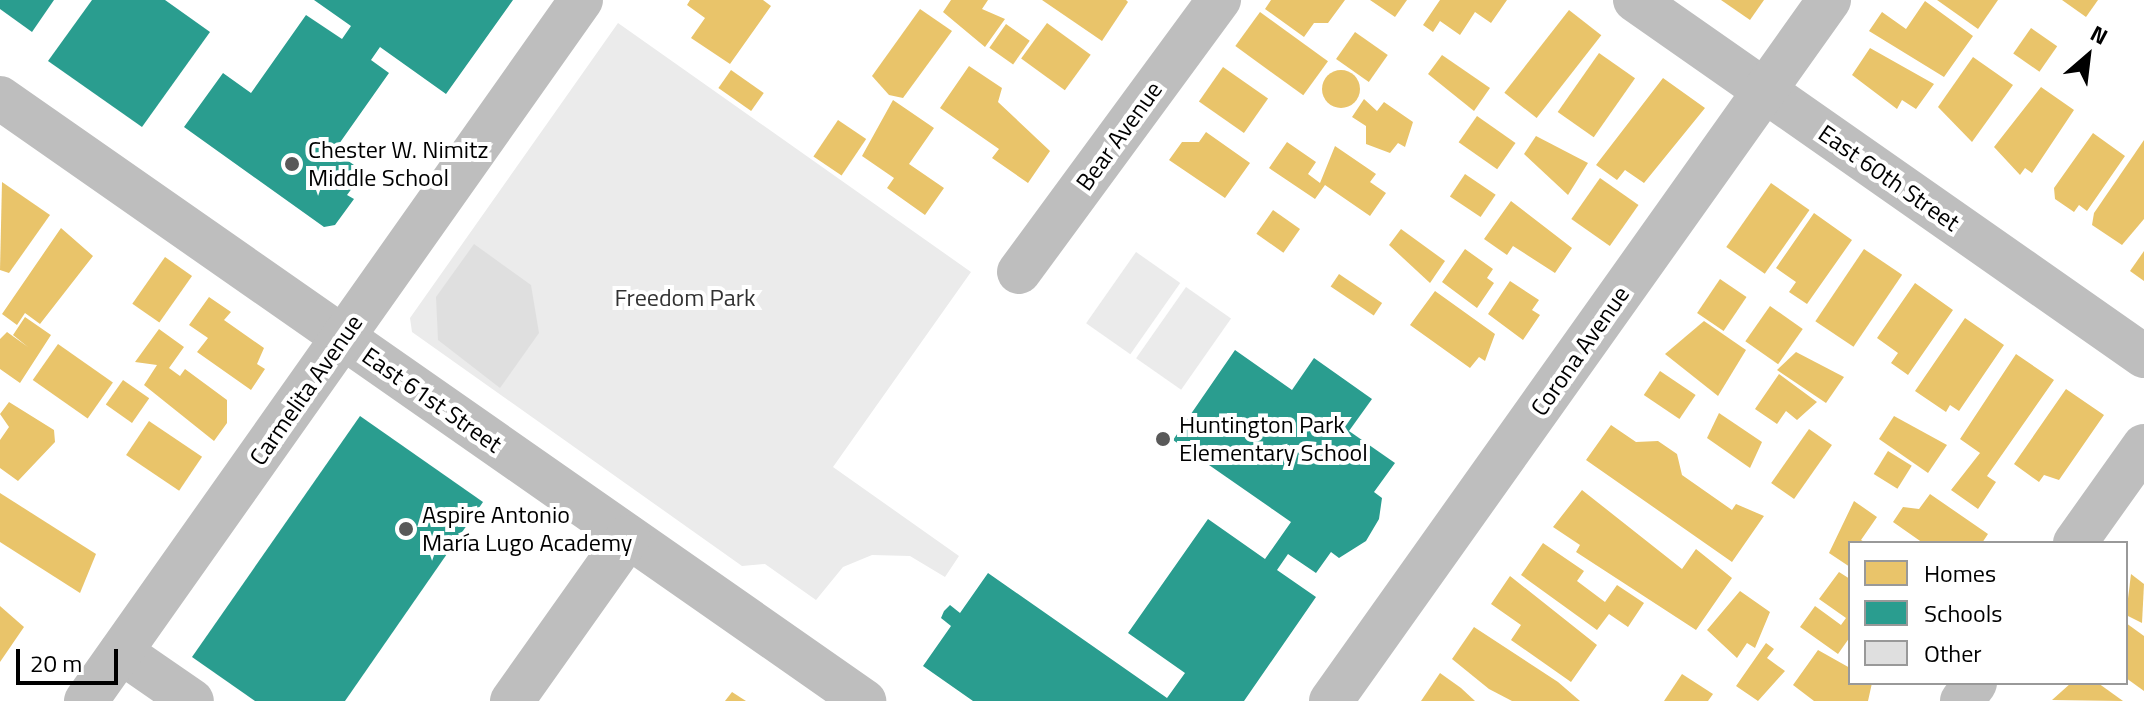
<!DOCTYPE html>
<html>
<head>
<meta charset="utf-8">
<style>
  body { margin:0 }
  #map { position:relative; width:2144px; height:701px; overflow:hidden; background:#fff; font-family:"Titillium Web",sans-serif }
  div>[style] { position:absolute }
  .green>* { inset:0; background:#ebebeb; transform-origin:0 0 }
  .homes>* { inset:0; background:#e9c46a; transform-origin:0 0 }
  .round { border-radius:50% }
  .schools>* { inset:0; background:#2a9d8f }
  .building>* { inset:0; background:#dfdfdf }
  .minor>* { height:44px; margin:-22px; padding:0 22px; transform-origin:22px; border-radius:22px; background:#bebebe }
  .dots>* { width:22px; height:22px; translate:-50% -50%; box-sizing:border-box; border:4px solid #fff; border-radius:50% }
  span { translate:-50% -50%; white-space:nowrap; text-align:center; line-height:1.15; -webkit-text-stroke:8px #fff; paint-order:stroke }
  .street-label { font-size:24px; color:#000 }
  .poi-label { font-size:24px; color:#000 }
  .left { translate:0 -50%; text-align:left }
  .park-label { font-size:24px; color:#323232 }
  .legend { position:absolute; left:1848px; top:541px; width:280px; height:144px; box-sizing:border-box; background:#fff; border:2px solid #999; margin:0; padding:10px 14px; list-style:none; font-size:24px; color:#000 }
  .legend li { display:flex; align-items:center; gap:16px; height:40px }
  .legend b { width:40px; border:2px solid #999 }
  .north { position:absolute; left:2048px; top:16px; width:80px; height:80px; -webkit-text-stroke:6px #fff; paint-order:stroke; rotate:28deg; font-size:22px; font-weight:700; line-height:32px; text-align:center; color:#000 }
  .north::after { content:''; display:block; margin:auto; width:28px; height:36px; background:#000; clip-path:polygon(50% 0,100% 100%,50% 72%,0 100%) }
  .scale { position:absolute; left:16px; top:649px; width:102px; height:36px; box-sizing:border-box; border:4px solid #000; border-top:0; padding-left:10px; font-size:24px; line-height:28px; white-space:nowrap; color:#000; -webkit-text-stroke:6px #fff; paint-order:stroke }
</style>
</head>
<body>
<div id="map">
  <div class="green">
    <i style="clip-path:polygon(618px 23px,971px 272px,833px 467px,959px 556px,945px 577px,910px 556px,872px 555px,843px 567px,816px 600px,765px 564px,742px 566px,412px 332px,410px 318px)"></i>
    <i style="left:1136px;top:252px;width:54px;height:87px;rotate:35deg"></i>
    <i style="left:1186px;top:287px;width:55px;height:87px;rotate:35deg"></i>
  </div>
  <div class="homes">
    <i style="clip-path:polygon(690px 0,763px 0,771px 6px,730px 64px,691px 38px,705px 18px,687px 5px)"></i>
    <i style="clip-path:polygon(951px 0,988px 0,982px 9px,1005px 19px,985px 47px,943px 12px)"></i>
    <i style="clip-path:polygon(1042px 0,1126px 0,1128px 2px,1102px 41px)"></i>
    <i style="clip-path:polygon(1271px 0,1345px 0,1328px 23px,1314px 23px,1304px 37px,1265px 9px)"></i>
    <i style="clip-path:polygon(1370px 0,1407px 0,1395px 17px)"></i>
    <i style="clip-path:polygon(1440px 0,1507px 0,1491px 23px,1475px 12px,1460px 35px,1440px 21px,1433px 32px,1423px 25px)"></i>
    <i style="clip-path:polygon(1721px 0,1764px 0,1750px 20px)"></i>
    <i style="clip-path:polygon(1937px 0,1998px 0,1978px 29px)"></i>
    <i style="clip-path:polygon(2062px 0,2098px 0,2086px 17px)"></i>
    <i style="clip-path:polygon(1925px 1px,1973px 36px,1944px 77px,1869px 31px,1882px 12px,1906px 29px)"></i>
    <i style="clip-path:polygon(920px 9px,952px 31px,903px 98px,889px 95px,872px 76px)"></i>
    <i style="left:1569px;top:10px;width:41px;height:105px;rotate:38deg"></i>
    <i style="left:1260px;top:12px;width:84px;height:42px;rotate:36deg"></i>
    <i style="left:1047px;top:23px;width:54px;height:44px;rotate:36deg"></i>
    <i style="left:1006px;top:24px;width:29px;height:29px;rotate:35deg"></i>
    <i style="left:2031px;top:28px;width:32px;height:31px;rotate:35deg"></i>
    <i style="left:1355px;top:32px;width:40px;height:33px;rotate:35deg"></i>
    <i style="clip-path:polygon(1870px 48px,1934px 84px,1916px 109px,1902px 100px,1897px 109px,1852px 75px)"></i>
    <i style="left:1599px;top:53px;width:44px;height:72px;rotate:35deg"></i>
    <i style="clip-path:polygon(1442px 55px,1490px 88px,1474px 111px,1428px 74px)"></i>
    <i style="clip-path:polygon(1973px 57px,2013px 85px,1972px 142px,1938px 107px)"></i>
    <i style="clip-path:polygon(969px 66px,1002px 88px,998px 102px,1050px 151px,1028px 183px,992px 158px,999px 149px,940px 108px)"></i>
    <i style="left:1223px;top:67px;width:55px;height:42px;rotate:35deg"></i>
    <i style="left:731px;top:70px;width:40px;height:22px;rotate:35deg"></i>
    <i class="round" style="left:1322px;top:70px;width:38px;height:38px"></i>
    <i style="clip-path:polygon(1663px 78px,1705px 108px,1644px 183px,1625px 170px,1617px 180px,1596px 165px)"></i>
    <i style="clip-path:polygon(2041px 87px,2074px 110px,2032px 173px,2025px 168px,2020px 175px,1994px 147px)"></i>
    <i style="clip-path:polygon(1364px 99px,1377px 111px,1384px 102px,1413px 122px,1405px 147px,1398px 143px,1390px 153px,1366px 144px,1366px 126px,1352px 117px)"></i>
    <i style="clip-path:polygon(893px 100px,934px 128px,909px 164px,944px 188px,925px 215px,887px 188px,894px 178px,862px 156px)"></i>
    <i style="left:1477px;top:116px;width:47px;height:32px;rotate:35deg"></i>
    <i style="left:838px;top:120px;width:34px;height:44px;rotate:34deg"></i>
    <i style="clip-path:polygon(1206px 132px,1250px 163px,1225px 198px,1169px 160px,1182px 142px,1199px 142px)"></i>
    <i style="clip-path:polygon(2093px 133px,2125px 156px,2087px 211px,2079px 205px,2074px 212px,2055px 199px,2054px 188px)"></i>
    <i style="clip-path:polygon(1536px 136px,1588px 163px,1568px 195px,1524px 154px)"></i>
    <i style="clip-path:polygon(2144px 140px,2144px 219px,2122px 245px,2092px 225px,2094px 213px)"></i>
    <i style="clip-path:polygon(1287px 142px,1316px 162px,1308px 174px,1320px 183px,1335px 146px,1376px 174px,1370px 182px,1386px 193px,1370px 216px,1325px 185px,1315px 199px,1269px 168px)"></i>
    <i style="left:1465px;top:174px;width:37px;height:27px;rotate:34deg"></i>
    <i style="left:1600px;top:178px;width:47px;height:50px;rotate:35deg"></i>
    <i style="clip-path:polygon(2px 182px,50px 215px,9px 273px,0 270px)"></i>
    <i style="left:1771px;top:183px;width:47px;height:78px;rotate:35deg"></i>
    <i style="clip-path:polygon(1511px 201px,1572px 248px,1555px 273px,1513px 246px,1507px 255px,1484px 239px)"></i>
    <i style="left:1273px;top:210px;width:33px;height:29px;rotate:35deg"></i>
    <i style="clip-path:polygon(1814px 213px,1852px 240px,1807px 304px,1789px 292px,1796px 282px,1776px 268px)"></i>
    <i style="clip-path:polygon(61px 228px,93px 256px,40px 324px,25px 313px,17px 325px,2px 314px)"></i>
    <i style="clip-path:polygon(1401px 229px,1445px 261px,1430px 283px,1389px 245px)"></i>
    <i style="clip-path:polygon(1465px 249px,1493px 269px,1487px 278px,1494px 283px,1477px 308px,1442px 282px)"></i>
    <i style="left:1864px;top:249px;width:46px;height:87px;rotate:34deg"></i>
    <i style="clip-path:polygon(2144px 251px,2144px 281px,2130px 271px)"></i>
    <i style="left:165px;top:257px;width:33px;height:57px;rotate:35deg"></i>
    <i style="left:1339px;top:274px;width:52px;height:15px;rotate:34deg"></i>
    <i style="left:1720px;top:279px;width:32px;height:41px;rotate:34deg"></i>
    <i style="clip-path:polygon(1510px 281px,1539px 300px,1532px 310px,1540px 315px,1523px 340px,1488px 314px)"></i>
    <i style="clip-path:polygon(1915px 283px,1953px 310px,1908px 375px,1891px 363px,1898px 353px,1877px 338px)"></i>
    <i style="clip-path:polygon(1435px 291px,1495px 334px,1485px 361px,1479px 357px,1470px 368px,1410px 325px)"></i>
    <i style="clip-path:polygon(209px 297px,231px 312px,224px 320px,264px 348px,257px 364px,265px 369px,251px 390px,197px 352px,208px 338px,189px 325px)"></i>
    <i style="left:1770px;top:306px;width:40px;height:43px;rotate:35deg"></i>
    <i style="clip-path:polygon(25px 317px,51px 335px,20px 383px,0 369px,0 339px,7px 332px,28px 347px,13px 335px)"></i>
    <i style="clip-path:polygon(1965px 318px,2004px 345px,1959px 411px,1950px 405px,1946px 412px,1915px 391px)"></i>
    <i style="clip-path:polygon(1704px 321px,1746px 350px,1718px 396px,1665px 354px)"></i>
    <i style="clip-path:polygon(159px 329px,184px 347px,169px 368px,180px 376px,185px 369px,227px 400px,227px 423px,214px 441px,144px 385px,157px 365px,135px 362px)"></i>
    <i style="left:58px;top:344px;width:67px;height:44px;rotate:35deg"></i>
    <i style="clip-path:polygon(1796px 352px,1844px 377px,1826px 403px,1777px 370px)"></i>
    <i style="clip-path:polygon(2016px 354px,2054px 380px,1987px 476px,1996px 482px,1978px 509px,1951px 490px,1980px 453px,1960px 439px)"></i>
    <i style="left:1660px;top:371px;width:43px;height:29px;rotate:34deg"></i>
    <i style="clip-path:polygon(1779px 374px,1817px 402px,1797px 420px,1786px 411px,1777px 424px,1755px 409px)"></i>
    <i style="left:123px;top:380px;width:32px;height:30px;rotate:35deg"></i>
    <i style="clip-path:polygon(2066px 389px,2104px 415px,2059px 480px,2044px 475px,2039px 482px,2014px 464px)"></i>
    <i style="clip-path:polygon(9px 402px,54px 430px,55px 442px,18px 481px,0 468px,0 440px,9px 427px,0 414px)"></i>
    <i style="clip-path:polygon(1719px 413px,1762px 442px,1750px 468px,1707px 438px)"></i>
    <i style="clip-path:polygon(1894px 416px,1947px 445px,1928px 473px,1879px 439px)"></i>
    <i style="left:149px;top:421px;width:64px;height:41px;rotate:34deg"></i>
    <i style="clip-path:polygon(1611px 425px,1636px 442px,1658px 441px,1677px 454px,1682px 475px,1732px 510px,1736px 504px,1764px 516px,1732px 562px,1586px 460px)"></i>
    <i style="left:1809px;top:429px;width:28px;height:66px;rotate:35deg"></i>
    <i style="left:1888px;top:451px;width:28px;height:27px;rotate:32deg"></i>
    <i style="clip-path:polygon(1582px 490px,1682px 569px,1696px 549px,1732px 578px,1696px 630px,1576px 552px,1580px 545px,1553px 527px)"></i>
    <i style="clip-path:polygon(0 493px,96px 554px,80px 593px,0 542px)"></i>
    <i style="clip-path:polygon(1930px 494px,1988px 534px,1982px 543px,1923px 543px,1893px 522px,1903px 507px,1919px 509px)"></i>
    <i style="clip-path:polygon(1854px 501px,1877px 517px,1861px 540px,1866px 543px,1850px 543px,1850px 567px,1829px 553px)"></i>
    <i style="clip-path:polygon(1543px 543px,1584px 571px,1577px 581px,1605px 602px,1617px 585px,1644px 603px,1628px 627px,1609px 614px,1597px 630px,1521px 575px)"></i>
    <i style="clip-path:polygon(1839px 572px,1850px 579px,1850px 637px,1838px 654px,1800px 627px,1815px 606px,1841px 625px,1846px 618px,1819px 599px)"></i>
    <i style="clip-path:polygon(2131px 574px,2144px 584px,2142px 623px,2126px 615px)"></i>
    <i style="clip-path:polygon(1510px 576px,1597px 645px,1571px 682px,1511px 640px,1521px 625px,1491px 604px)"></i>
    <i style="clip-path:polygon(1740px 591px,1770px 612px,1755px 648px,1747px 643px,1737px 658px,1707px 630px)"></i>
    <i style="clip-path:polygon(0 606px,24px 627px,0 662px)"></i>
    <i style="clip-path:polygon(2126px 623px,2144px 636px,2144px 691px,2126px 678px)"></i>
    <i style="clip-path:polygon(1474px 627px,1558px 682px,1580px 701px,1512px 701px,1489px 689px,1452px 659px)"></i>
    <i style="clip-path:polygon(1766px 643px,1774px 649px,1767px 658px,1785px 671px,1758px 701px,1736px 686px)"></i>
    <i style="clip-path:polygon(1818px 650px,1850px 668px,1850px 683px,1872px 683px,1868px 701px,1814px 701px,1793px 685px)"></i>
    <i style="clip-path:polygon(1440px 673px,1461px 688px,1475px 701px,1421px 701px)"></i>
    <i style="clip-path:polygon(1682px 674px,1713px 694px,1708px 701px,1664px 701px)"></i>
    <i style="clip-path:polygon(2071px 683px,2098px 683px,2123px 701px,2052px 700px)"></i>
    <i style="clip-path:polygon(732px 692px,746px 701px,725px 701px)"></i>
  </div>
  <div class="schools">
    <i style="clip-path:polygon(0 0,54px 0,32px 32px,0 9px)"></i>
    <i style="clip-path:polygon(92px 0,165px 0,210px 32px,142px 127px,48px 61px)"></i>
    <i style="clip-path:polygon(314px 0,513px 0,446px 94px,380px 47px,371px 60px,389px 73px,334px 151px,364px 172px,347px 195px,354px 199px,335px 225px,324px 227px,184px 127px,223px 73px,251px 93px,306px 15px,342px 39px,351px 26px)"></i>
    <i style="clip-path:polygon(1235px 350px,1292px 390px,1314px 358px,1372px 399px,1349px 431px,1395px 463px,1374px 492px,1382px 498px,1379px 519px,1366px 541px,1339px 558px,1331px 552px,1316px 573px,1288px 554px,1277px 570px,1316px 597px,1244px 701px,973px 701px,923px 666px,951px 626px,941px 618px,944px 611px,950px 605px,960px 613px,988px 573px,1167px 698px,1185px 673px,1128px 633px,1208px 519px,1265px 559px,1291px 522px,1173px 440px)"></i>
    <i style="clip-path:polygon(360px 416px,483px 502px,345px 701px,255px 701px,192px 657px)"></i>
  </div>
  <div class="building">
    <i style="clip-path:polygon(474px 244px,531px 285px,539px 333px,500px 388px,438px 340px,436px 297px)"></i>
  </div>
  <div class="minor">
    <i style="left:1635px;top:0;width:621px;rotate:34.97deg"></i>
    <i style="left:0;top:98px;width:1054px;rotate:34.91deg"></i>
    <i style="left:1019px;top:272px;width:338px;rotate:-53.7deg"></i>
    <i style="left:2075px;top:543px;width:119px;rotate:-54.6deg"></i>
    <i style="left:121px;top:652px;width:86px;rotate:34.6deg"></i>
    <i style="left:86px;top:701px;width:858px;rotate:-54.77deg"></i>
    <i style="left:512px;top:701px;width:201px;rotate:-54.7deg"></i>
    <i style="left:1331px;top:701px;width:860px;rotate:-54.61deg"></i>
    <i style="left:1962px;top:701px;width:22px;rotate:-54deg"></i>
  </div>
  <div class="dots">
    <i style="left:292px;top:164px;background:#595959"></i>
    <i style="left:1163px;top:439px;background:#595959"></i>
    <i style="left:406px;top:529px;background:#595959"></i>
  </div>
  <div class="street-label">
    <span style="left:1119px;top:136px;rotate:-54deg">Bear Avenue</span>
    <span style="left:1889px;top:178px;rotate:35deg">East 60th Street</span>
    <span style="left:1580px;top:351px;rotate:-55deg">Corona Avenue</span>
    <span style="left:306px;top:390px;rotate:-55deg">Carmelita Avenue</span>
    <span style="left:432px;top:400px;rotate:35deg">East 61st Street</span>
  </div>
  <div class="poi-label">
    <span class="left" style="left:308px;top:164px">Chester W. Nimitz<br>Middle School</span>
    <span class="left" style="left:1179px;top:439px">Huntington Park<br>Elementary School</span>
    <span class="left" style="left:422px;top:529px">Aspire Antonio<br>María Lugo Academy</span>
  </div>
  <div class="park-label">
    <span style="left:685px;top:298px">Freedom Park</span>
  </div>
  <ul class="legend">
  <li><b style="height:22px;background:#e9c46a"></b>Homes</li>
  <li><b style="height:22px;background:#2a9d8f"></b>Schools</li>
  <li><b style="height:22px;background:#dfdfdf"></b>Other</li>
  </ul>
  <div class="north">N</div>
  <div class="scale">20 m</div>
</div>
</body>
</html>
